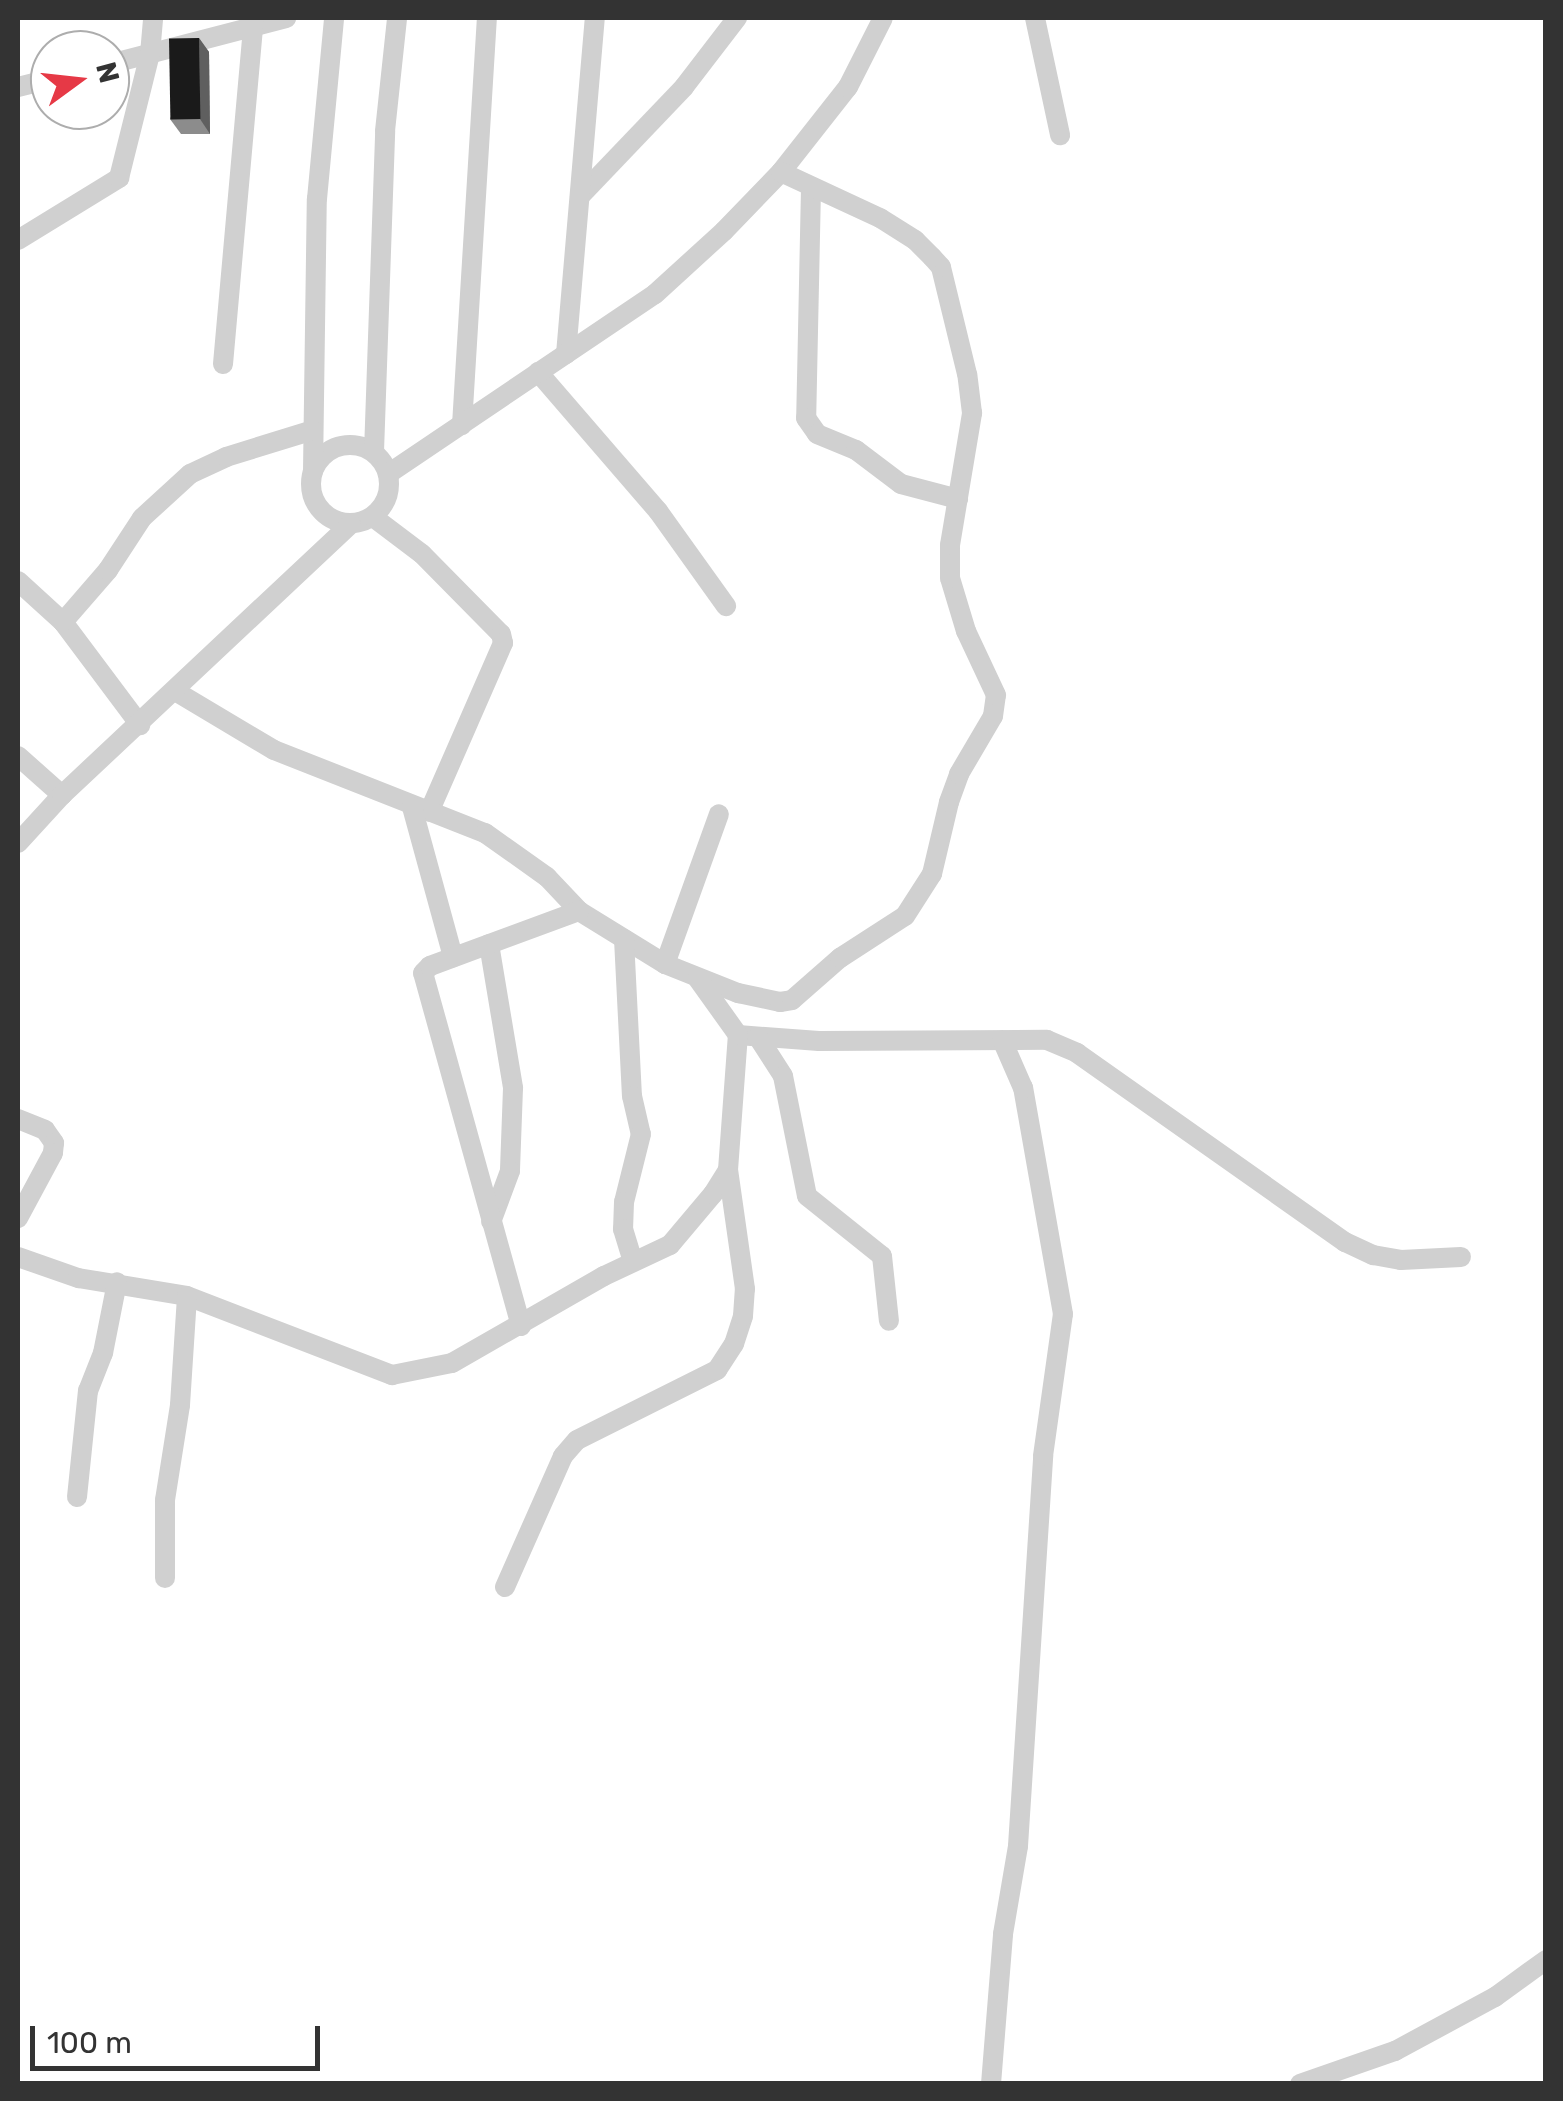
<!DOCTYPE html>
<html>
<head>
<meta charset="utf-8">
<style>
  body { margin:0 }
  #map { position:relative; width:1563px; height:2101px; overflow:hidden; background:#fff; font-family:Rubik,sans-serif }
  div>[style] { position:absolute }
  .minor>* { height:20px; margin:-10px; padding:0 10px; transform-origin:10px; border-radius:10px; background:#d0d0d0 }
  .minor>.ring { margin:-10px; padding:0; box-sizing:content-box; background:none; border:20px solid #d0d0d0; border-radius:50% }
  .wall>* { inset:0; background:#8c8c8c }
  .shaded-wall>* { inset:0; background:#5f5f5f }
  .building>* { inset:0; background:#1a1a1a; transform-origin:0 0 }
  span { translate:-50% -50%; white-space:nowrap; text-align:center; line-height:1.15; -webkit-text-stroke:10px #fff; paint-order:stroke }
  .frame { position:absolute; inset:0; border:20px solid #333; pointer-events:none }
  .north { position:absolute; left:30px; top:30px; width:100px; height:100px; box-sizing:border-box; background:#fff; border:2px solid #adadad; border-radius:50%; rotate:75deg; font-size:28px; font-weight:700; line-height:40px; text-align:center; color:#333 }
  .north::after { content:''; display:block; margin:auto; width:35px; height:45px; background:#e63946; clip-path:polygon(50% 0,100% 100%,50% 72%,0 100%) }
  .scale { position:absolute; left:30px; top:2026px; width:290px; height:45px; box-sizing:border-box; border:5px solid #333; border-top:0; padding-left:12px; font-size:30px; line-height:35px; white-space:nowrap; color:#333; -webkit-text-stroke:8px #fff; paint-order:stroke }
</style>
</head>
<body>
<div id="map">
  <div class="minor">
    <i style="left:1035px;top:18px;width:120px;rotate:77.9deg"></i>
    <i style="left:110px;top:64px;width:182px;rotate:-14.6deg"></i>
    <i style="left:18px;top:87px;width:33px;rotate:-14deg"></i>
    <i style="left:811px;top:188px;width:230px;rotate:91.2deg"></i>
    <i style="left:806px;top:418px;width:19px;rotate:55deg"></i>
    <i style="left:817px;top:434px;width:42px;rotate:22.3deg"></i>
    <i style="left:856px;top:450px;width:56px;rotate:37.1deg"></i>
    <i style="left:901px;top:484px;width:59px;rotate:14.7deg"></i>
    <i style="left:580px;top:196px;width:151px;rotate:-46.3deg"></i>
    <i style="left:684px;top:87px;width:87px;rotate:-52.5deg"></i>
    <i style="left:18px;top:240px;width:119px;rotate:-31.5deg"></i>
    <i style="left:119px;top:178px;width:128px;rotate:-76deg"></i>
    <i style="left:150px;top:54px;width:36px;rotate:-85deg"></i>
    <i style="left:566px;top:354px;width:337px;rotate:-85.1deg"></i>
    <i style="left:223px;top:364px;width:347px;rotate:-84.9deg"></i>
    <i style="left:538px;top:372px;width:184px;rotate:49.2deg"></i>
    <i style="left:658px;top:511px;width:117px;rotate:54.4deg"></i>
    <i style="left:462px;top:425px;width:408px;rotate:-86.5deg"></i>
    <i class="ring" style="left:311px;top:445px;width:58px;height:58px"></i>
    <i style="left:374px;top:452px;width:321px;rotate:-88deg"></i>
    <i style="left:385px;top:131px;width:114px;rotate:-83.9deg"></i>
    <i style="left:313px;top:471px;width:272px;rotate:-89.2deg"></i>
    <i style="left:317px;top:199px;width:182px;rotate:-84.6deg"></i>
    <i style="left:388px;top:474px;width:322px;rotate:-34deg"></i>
    <i style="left:655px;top:294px;width:93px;rotate:-42.4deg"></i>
    <i style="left:724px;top:231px;width:82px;rotate:-46deg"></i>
    <i style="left:781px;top:172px;width:108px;rotate:-51.8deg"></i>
    <i style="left:848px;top:87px;width:77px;rotate:-63.1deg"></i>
    <i style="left:373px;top:517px;width:61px;rotate:37.1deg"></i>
    <i style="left:422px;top:554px;width:112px;rotate:45.4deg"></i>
    <i style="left:501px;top:634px;width:9px;rotate:77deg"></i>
    <i style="left:503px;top:643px;width:184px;rotate:113.6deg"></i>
    <i style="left:18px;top:581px;width:61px;rotate:42.3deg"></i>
    <i style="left:63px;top:622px;width:129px;rotate:53.2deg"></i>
    <i style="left:63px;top:622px;width:69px;rotate:-49.1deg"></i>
    <i style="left:108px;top:570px;width:62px;rotate:-56.8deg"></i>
    <i style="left:142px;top:518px;width:65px;rotate:-42.5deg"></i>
    <i style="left:190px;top:474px;width:40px;rotate:-25deg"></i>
    <i style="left:226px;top:457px;width:91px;rotate:-17.2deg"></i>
    <i style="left:175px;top:691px;width:115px;rotate:30.8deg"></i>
    <i style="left:274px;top:750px;width:227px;rotate:21.5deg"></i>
    <i style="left:485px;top:833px;width:76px;rotate:35.4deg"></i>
    <i style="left:547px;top:877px;width:47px;rotate:46.7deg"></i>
    <i style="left:579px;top:911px;width:101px;rotate:31.6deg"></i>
    <i style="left:665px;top:964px;width:79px;rotate:21.7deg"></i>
    <i style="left:738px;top:993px;width:43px;rotate:12.1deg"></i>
    <i style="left:780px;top:1002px;width:12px;rotate:-9deg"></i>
    <i style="left:792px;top:1000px;width:64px;rotate:-41.2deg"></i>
    <i style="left:840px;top:958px;width:77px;rotate:-32.9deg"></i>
    <i style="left:905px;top:916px;width:50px;rotate:-57.3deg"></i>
    <i style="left:932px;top:874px;width:74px;rotate:-76.7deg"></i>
    <i style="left:949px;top:802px;width:30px;rotate:-70deg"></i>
    <i style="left:959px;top:774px;width:67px;rotate:-59.6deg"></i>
    <i style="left:993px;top:716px;width:21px;rotate:-82deg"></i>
    <i style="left:996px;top:695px;width:71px;rotate:-115.1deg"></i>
    <i style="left:966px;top:631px;width:55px;rotate:-106.8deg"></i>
    <i style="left:950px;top:578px;width:33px;rotate:-90deg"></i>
    <i style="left:950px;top:545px;width:134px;rotate:-80.5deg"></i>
    <i style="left:972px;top:413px;width:39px;rotate:-97deg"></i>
    <i style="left:967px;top:374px;width:110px;rotate:-103.7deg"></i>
    <i style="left:941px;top:267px;width:13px;rotate:-132deg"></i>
    <i style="left:932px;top:257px;width:24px;rotate:-135deg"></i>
    <i style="left:915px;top:240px;width:41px;rotate:-147.8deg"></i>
    <i style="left:880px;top:218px;width:109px;rotate:-155.1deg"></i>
    <i style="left:18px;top:756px;width:59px;rotate:41.6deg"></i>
    <i style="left:412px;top:807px;width:156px;rotate:74.7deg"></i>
    <i style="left:18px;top:843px;width:65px;rotate:-47.5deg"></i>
    <i style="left:62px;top:795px;width:396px;rotate:-43.2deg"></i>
    <i style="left:624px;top:939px;width:157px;rotate:87.1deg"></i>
    <i style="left:632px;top:1096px;width:39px;rotate:77deg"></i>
    <i style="left:641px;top:1134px;width:70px;rotate:104deg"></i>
    <i style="left:624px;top:1202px;width:27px;rotate:92deg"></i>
    <i style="left:623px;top:1229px;width:34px;rotate:73deg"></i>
    <i style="left:489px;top:944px;width:146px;rotate:80.5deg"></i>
    <i style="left:513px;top:1088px;width:83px;rotate:92.1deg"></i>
    <i style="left:510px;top:1171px;width:54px;rotate:110.4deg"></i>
    <i style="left:665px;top:964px;width:159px;rotate:-70.2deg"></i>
    <i style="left:738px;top:1035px;width:81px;rotate:4.2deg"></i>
    <i style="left:819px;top:1041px;width:228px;rotate:-0.3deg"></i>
    <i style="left:1047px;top:1040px;width:33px;rotate:23deg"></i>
    <i style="left:1077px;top:1053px;width:328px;rotate:35.2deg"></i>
    <i style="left:1345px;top:1242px;width:31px;rotate:25deg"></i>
    <i style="left:1373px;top:1255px;width:28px;rotate:10deg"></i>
    <i style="left:1401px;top:1260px;width:60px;rotate:-2.9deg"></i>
    <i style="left:758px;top:1037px;width:46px;rotate:57.3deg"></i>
    <i style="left:783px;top:1076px;width:122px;rotate:78.7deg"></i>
    <i style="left:807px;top:1196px;width:96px;rotate:38.7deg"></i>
    <i style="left:882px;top:1256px;width:65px;rotate:83.9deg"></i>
    <i style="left:18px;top:1119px;width:29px;rotate:22deg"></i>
    <i style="left:45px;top:1130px;width:16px;rotate:55deg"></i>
    <i style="left:54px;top:1143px;width:10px;rotate:96deg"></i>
    <i style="left:53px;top:1153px;width:74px;rotate:118.3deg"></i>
    <i style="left:18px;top:1257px;width:64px;rotate:19.3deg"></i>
    <i style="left:78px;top:1278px;width:110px;rotate:9.4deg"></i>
    <i style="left:187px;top:1296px;width:220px;rotate:21.1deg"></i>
    <i style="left:392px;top:1375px;width:61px;rotate:-11.3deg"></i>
    <i style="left:452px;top:1363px;width:175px;rotate:-29.8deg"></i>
    <i style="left:604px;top:1276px;width:73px;rotate:-25.2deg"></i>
    <i style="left:670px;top:1245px;width:67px;rotate:-49.9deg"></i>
    <i style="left:713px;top:1194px;width:28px;rotate:-58deg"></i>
    <i style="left:728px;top:1170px;width:135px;rotate:-85.8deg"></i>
    <i style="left:738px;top:1035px;width:69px;rotate:-125.5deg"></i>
    <i style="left:521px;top:1326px;width:366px;rotate:-105.5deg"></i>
    <i style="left:423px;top:973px;width:10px;rotate:-45deg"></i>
    <i style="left:430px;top:966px;width:159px;rotate:-20.3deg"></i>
    <i style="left:77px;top:1497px;width:107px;rotate:-84.1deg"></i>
    <i style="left:88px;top:1391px;width:41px;rotate:-68.5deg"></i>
    <i style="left:103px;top:1353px;width:72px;rotate:-78.8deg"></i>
    <i style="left:165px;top:1578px;width:78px;rotate:-90deg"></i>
    <i style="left:165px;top:1500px;width:96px;rotate:-81deg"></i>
    <i style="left:180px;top:1405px;width:109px;rotate:-86.3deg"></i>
    <i style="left:505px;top:1587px;width:143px;rotate:-66.1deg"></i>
    <i style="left:563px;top:1456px;width:21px;rotate:-49deg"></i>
    <i style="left:577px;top:1440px;width:157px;rotate:-26.6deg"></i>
    <i style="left:717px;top:1370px;width:31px;rotate:-57deg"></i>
    <i style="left:734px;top:1344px;width:29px;rotate:-72deg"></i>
    <i style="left:743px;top:1316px;width:27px;rotate:-86deg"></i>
    <i style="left:745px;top:1289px;width:120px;rotate:-98.1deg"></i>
    <i style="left:991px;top:2084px;width:150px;rotate:-85.4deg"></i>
    <i style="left:1003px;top:1934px;width:89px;rotate:-80.3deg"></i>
    <i style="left:1018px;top:1846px;width:391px;rotate:-86.3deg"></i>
    <i style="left:1043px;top:1456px;width:143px;rotate:-82deg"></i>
    <i style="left:1063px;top:1314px;width:230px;rotate:-100deg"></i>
    <i style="left:1023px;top:1088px;width:52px;rotate:-113.6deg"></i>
    <i style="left:1300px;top:2084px;width:101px;rotate:-19.2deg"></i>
    <i style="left:1395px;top:2051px;width:114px;rotate:-28.4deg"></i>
    <i style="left:1495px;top:1997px;width:63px;rotate:-36deg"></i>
  </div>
  <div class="wall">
    <i style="clip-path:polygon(199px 38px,209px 52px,210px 134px,181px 134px,170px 119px)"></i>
  </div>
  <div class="shaded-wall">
    <i style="clip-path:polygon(199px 38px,209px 52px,210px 134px,200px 119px)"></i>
  </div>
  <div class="building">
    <i style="left:199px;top:38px;width:81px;height:30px;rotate:89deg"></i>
  </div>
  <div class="frame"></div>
  <div class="north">N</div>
  <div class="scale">100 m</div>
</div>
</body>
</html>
